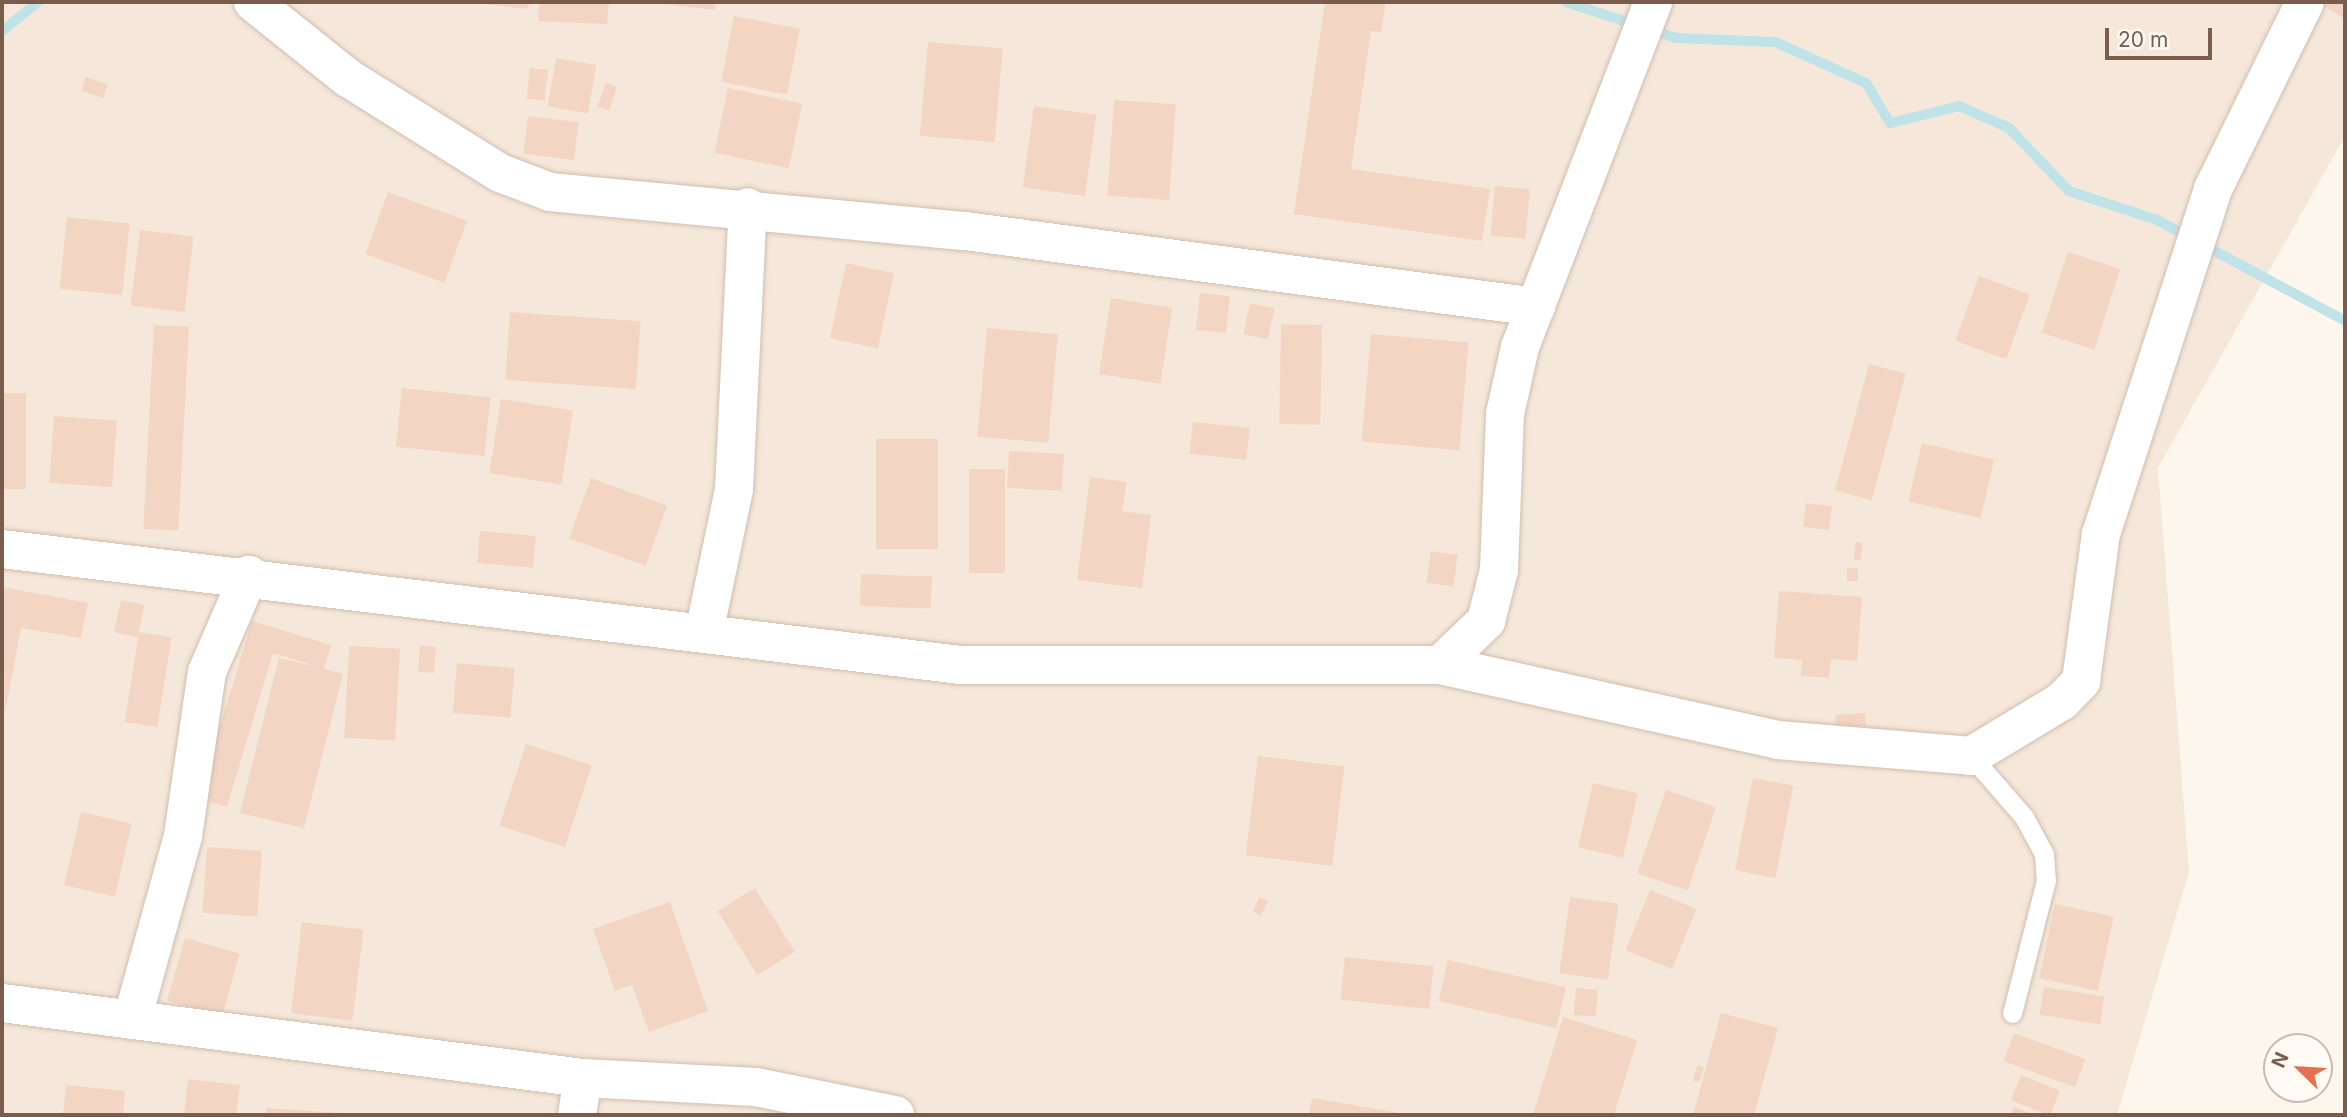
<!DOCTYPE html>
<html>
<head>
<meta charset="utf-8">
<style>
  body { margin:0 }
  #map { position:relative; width:2347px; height:1117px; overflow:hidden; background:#fdf6ec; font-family:Inter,sans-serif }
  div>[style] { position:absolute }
  .residential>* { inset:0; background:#f5e8da }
  .stream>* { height:10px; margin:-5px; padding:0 5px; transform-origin:5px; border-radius:5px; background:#bfe3e8 }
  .building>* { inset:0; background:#f3d5c3; transform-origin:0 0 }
  .roads { filter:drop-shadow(0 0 2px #d1beb0) drop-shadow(0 0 2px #d1beb0) }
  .service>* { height:19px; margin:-9.5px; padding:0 9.5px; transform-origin:9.5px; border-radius:9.5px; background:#fff }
  .minor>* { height:38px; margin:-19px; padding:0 19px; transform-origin:19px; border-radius:19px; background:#fff }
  span { translate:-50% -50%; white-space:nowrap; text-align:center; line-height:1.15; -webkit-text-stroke:5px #fffaf3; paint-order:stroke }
  .frame { position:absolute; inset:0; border:4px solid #7a5c4d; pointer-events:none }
  .north { position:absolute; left:2263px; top:1033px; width:70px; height:70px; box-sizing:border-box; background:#fffaf3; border:2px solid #cabbb1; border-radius:50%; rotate:294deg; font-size:19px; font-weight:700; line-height:28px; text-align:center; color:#7a5c4d }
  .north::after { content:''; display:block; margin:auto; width:24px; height:32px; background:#e76f51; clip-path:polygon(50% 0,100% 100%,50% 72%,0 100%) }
  .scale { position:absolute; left:2105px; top:28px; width:107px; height:32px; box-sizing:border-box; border:4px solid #7a5c4d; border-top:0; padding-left:9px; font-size:21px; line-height:24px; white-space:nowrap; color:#7a5c4d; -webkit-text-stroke:5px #fffaf3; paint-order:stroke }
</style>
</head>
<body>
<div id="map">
  <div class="residential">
    <i style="clip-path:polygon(2px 2px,2345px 2px,2345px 136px,2158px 468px,2189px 872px,2117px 1115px,2px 1115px)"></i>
  </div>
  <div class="stream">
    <i style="left:1566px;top:2px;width:116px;rotate:18.1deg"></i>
    <i style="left:1676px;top:38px;width:99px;rotate:2.3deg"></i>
    <i style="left:1775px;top:42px;width:100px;rotate:24.3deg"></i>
    <i style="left:1866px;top:83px;width:47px;rotate:59deg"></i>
    <i style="left:1890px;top:123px;width:71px;rotate:-13.8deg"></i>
    <i style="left:1959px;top:106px;width:55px;rotate:23.7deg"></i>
    <i style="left:2009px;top:128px;width:87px;rotate:46.4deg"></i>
    <i style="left:2069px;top:191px;width:93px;rotate:18.2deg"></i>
    <i style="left:2157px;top:220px;width:213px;rotate:28.2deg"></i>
    <i style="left:2px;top:31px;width:46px;rotate:-38.9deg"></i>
  </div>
  <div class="building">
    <i style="clip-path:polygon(464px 2px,529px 2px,528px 9px)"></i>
    <i style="clip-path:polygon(539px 2px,609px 2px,607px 24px,538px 21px)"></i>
    <i style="clip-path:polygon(646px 2px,716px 2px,715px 10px)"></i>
    <i style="clip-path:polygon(1325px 2px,1386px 2px,1381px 32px,1371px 31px,1351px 169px,1490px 189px,1482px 241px,1294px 214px)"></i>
    <i style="clip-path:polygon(2317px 2px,2345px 2px,2345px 19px)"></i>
    <i style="left:734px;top:16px;width:67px;height:67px;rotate:11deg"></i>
    <i style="left:928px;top:42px;width:75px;height:94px;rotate:5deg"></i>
    <i style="left:556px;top:58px;width:41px;height:49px;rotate:10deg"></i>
    <i style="left:530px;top:68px;width:18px;height:31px;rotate:6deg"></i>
    <i style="left:86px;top:77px;width:23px;height:14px;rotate:20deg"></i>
    <i style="left:606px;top:83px;width:12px;height:25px;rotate:20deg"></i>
    <i style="left:728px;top:88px;width:76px;height:66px;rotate:12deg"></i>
    <i style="left:1114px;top:100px;width:62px;height:96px;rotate:4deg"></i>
    <i style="left:1034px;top:106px;width:63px;height:82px;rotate:8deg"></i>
    <i style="left:528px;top:116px;width:51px;height:38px;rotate:7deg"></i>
    <i style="left:1495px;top:186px;width:35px;height:50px;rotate:5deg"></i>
    <i style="left:388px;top:192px;width:84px;height:66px;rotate:20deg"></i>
    <i style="left:67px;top:217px;width:63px;height:72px;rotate:6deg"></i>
    <i style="left:140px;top:230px;width:54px;height:76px;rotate:7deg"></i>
    <i style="left:2068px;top:252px;width:55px;height:85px;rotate:18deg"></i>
    <i style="left:846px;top:263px;width:49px;height:77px;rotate:12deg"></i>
    <i style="left:1979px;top:276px;width:54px;height:69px;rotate:20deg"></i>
    <i style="left:1200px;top:293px;width:30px;height:37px;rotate:6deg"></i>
    <i style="left:1111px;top:298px;width:62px;height:77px;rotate:9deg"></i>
    <i style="left:1250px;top:303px;width:25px;height:32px;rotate:12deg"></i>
    <i style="left:510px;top:312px;width:131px;height:68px;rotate:4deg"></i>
    <i style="left:1281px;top:324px;width:41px;height:100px;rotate:1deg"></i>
    <i style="left:154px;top:325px;width:35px;height:204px;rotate:3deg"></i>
    <i style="left:987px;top:328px;width:71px;height:109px;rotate:5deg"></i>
    <i style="left:1371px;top:334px;width:98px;height:108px;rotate:5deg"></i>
    <i style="left:1869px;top:364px;width:38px;height:131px;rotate:15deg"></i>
    <i style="left:402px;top:388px;width:89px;height:59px;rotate:6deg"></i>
    <i style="left:2px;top:393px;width:24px;height:96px"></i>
    <i style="left:501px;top:399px;width:73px;height:75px;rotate:9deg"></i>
    <i style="left:54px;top:416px;width:63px;height:67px;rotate:4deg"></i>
    <i style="left:1193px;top:422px;width:57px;height:32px;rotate:6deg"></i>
    <i style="left:876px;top:439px;width:62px;height:110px"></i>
    <i style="left:1922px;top:443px;width:74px;height:60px;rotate:13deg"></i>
    <i style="left:1009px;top:451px;width:55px;height:37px;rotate:3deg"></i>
    <i style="left:969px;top:469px;width:36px;height:104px"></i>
    <i style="clip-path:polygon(1090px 477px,1127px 482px,1122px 511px,1151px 515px,1142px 588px,1077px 580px)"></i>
    <i style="left:591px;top:478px;width:81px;height:64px;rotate:20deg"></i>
    <i style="left:1806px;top:503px;width:26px;height:24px;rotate:7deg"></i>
    <i style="left:480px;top:531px;width:56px;height:32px;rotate:5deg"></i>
    <i style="left:1856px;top:542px;width:7px;height:18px;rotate:8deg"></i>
    <i style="left:1431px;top:551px;width:27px;height:32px;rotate:8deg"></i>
    <i style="left:1847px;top:568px;width:11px;height:13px"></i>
    <i style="left:861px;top:574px;width:71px;height:32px;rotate:2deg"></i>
    <i style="clip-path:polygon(2px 587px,88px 603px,81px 638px,21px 628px,5px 713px)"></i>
    <i style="clip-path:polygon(1779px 591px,1862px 597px,1857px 661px,1831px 659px,1829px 678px,1801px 676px,1802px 660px,1774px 658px)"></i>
    <i style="left:121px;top:600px;width:24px;height:33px;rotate:12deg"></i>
    <i style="clip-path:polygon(252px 621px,331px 645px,324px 669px,343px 674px,304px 828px,240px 813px,279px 658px,320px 667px,273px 653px,227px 807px,198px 798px)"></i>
    <i style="left:139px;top:632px;width:33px;height:91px;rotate:9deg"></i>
    <i style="left:349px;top:646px;width:51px;height:92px;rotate:3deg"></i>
    <i style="left:420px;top:646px;width:16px;height:26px;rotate:4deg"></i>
    <i style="left:457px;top:663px;width:58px;height:50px;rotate:5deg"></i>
    <i style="left:1865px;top:713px;width:13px;height:30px;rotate:86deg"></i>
    <i style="left:526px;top:744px;width:69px;height:86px;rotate:18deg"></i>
    <i style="left:1258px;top:756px;width:87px;height:100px;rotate:7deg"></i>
    <i style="left:1753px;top:778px;width:41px;height:94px;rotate:11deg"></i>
    <i style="left:1593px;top:783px;width:46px;height:66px;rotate:13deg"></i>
    <i style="left:1666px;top:790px;width:53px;height:88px;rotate:19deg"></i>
    <i style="left:81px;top:812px;width:52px;height:75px;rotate:13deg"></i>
    <i style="left:207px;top:847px;width:55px;height:66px;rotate:4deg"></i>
    <i style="left:755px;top:888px;width:75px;height:44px;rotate:58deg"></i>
    <i style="left:1650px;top:890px;width:50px;height:65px;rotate:22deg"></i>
    <i style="clip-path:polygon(1259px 897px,1268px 901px,1261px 915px,1253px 912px)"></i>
    <i style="left:1570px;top:897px;width:49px;height:77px;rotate:8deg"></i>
    <i style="clip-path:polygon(670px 902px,708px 1011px,649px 1032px,632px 985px,615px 991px,593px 929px)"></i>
    <i style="left:2055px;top:904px;width:60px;height:76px;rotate:12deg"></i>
    <i style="left:302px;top:922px;width:62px;height:92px;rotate:7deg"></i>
    <i style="left:185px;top:938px;width:57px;height:65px;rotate:16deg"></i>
    <i style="left:1345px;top:957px;width:89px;height:43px;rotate:6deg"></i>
    <i style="left:1448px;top:960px;width:121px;height:42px;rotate:13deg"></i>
    <i style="left:2044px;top:987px;width:61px;height:28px;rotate:9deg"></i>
    <i style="left:1576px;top:988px;width:22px;height:27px;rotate:5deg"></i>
    <i style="clip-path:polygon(1721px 1013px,1778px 1028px,1754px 1115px,1693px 1115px)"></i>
    <i style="clip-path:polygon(1563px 1017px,1637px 1040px,1614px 1115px,1533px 1115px)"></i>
    <i style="left:2014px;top:1033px;width:76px;height:30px;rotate:20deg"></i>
    <i style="clip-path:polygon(1697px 1065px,1704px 1067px,1699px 1082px,1693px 1081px)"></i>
    <i style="left:2021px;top:1075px;width:42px;height:27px;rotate:22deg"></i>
    <i style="clip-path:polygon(188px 1079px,240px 1085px,236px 1115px,184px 1115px)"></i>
    <i style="clip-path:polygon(66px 1085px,125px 1091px,123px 1115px,63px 1115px)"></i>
    <i style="clip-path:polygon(1312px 1098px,1405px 1114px,1405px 1115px,1309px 1115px)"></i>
    <i style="clip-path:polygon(2014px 1107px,2034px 1115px,2011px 1115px)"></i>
    <i style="clip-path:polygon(266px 1108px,341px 1113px,341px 1115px,266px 1115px)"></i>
  </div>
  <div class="roads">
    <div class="service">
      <i style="left:1971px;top:756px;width:81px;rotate:49deg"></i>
      <i style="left:2024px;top:817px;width:42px;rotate:61.6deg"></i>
      <i style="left:2044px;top:854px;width:26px;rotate:86deg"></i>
      <i style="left:2046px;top:880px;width:137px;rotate:104.3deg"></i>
    </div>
    <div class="minor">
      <i style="left:253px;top:2px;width:122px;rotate:38.7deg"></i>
      <i style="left:348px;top:78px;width:179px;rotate:32deg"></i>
      <i style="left:500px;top:173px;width:53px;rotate:20.8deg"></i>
      <i style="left:550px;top:192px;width:417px;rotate:5.4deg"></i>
      <i style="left:965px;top:231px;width:576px;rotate:7.58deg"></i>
      <i style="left:2px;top:549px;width:965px;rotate:6.9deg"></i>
      <i style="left:960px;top:665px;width:480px"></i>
      <i style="left:1440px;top:665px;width:64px;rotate:-43.7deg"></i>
      <i style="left:1486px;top:621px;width:53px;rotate:-75.7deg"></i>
      <i style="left:1499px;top:570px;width:156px;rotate:-87.8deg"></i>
      <i style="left:1505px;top:414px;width:69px;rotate:-77.4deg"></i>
      <i style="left:1520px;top:347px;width:370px;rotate:-68.9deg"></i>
      <i style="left:704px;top:633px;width:147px;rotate:-78.2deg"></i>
      <i style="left:734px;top:489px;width:282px;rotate:-87.2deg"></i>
      <i style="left:1440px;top:665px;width:346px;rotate:12.5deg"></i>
      <i style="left:1778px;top:740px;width:194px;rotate:4.7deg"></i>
      <i style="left:1971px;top:756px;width:106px;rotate:-31.1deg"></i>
      <i style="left:2062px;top:701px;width:28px;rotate:-46deg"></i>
      <i style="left:2081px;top:681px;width:148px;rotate:-82.3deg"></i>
      <i style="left:2101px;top:534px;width:363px;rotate:-72deg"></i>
      <i style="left:2213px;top:189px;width:208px;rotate:-63.8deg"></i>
      <i style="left:2px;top:1003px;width:586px;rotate:7.36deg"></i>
      <i style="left:583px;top:1078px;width:173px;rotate:3deg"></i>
      <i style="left:756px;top:1087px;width:142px;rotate:11.4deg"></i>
      <i style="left:132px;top:1020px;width:191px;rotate:-74.5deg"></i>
      <i style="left:183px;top:836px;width:166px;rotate:-81.7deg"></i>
      <i style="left:207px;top:672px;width:106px;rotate:-66.6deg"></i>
      <i style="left:577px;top:1115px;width:37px;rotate:-81deg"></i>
    </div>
  </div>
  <div class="frame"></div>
  <div class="north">N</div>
  <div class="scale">20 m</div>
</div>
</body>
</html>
